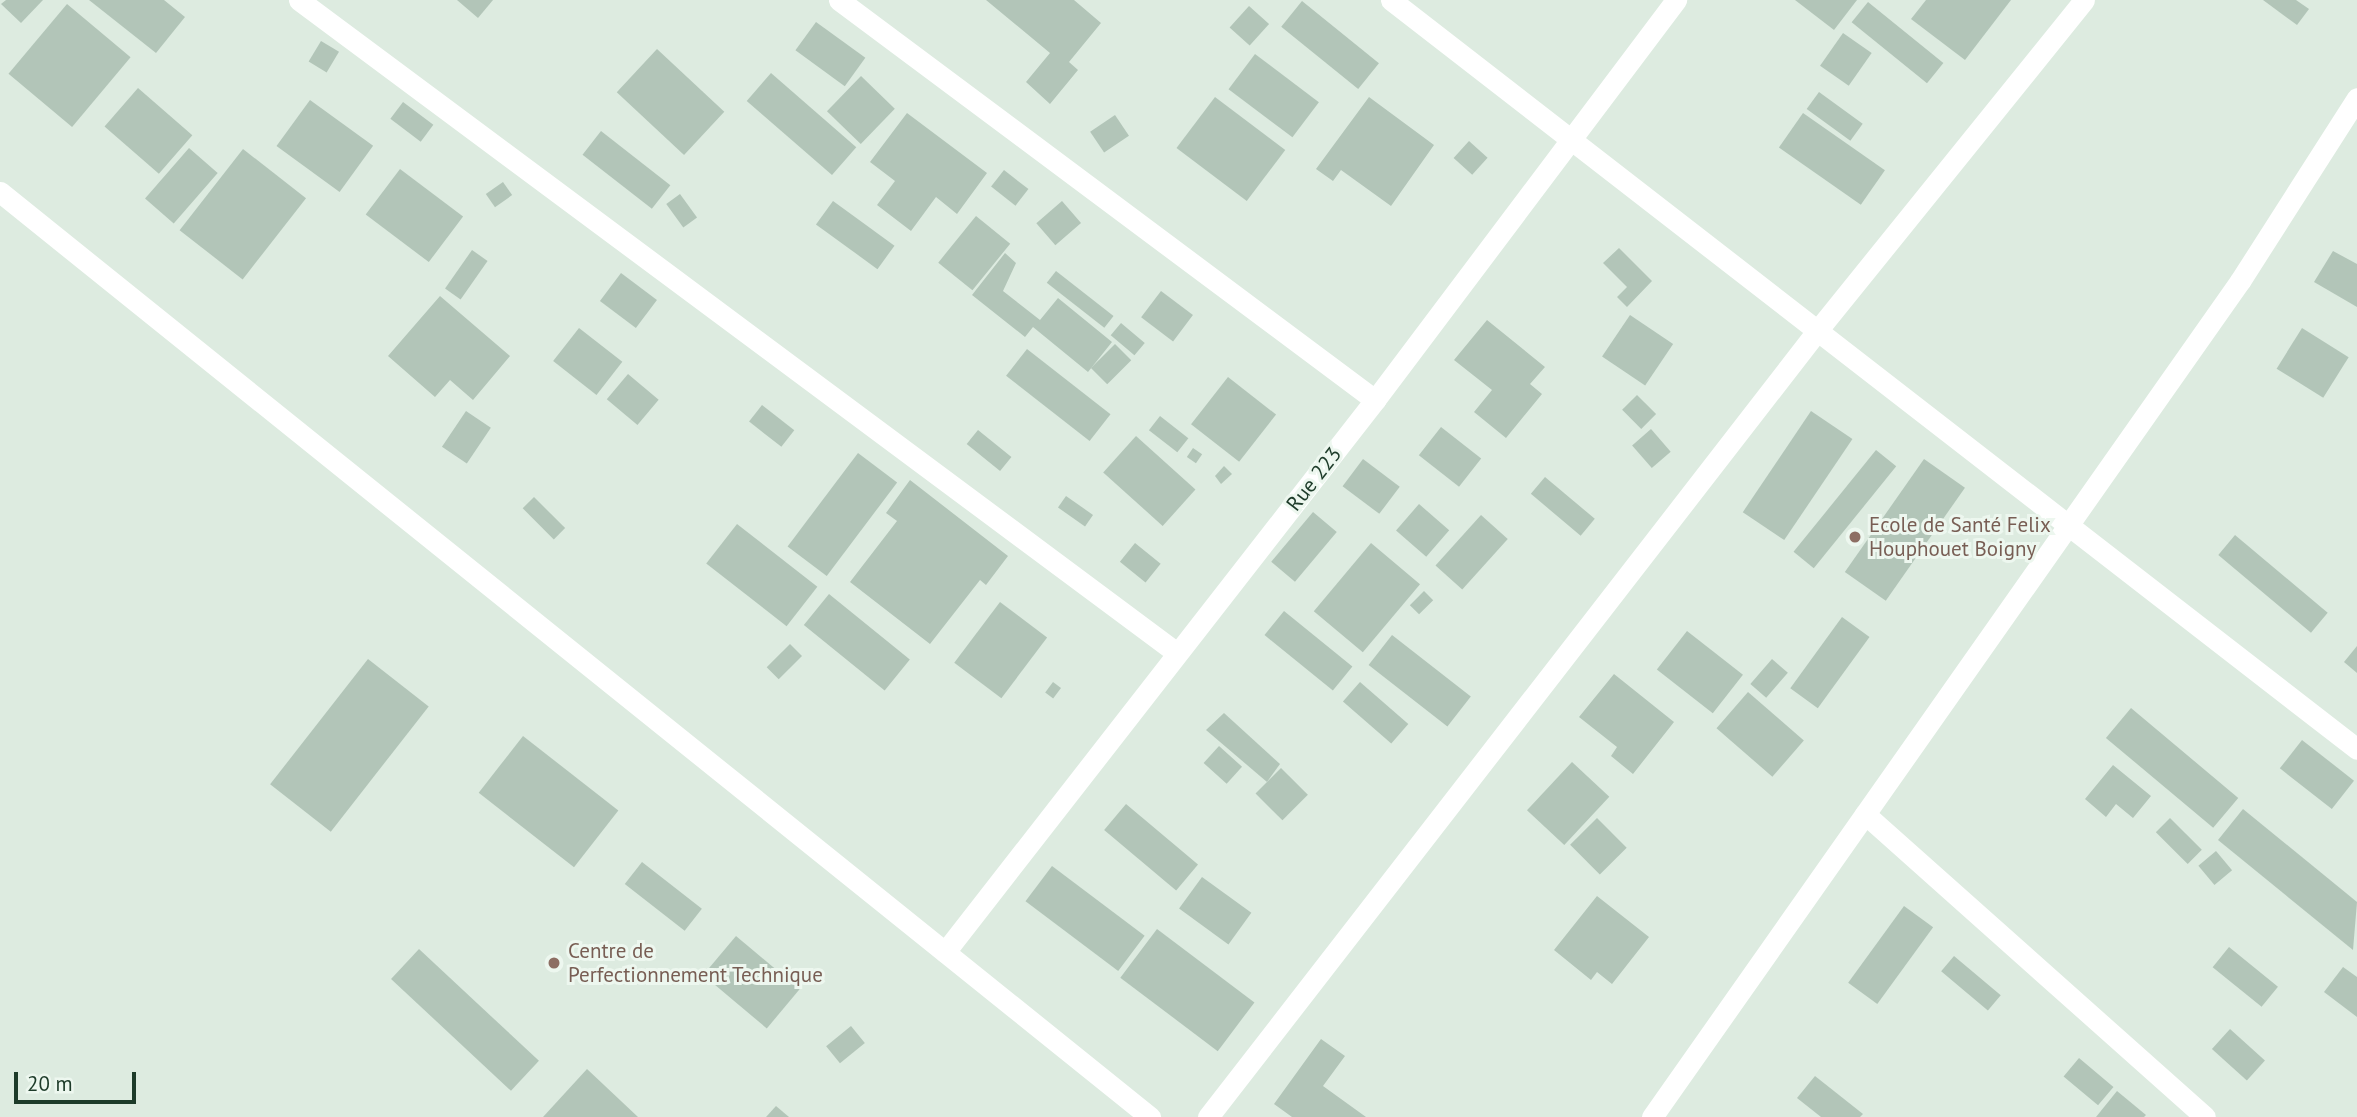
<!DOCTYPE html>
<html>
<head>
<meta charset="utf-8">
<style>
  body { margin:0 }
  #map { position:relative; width:2357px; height:1117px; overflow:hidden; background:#ddebe0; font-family:"PT Sans",sans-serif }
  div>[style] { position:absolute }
  .building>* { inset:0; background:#b2c5b8; transform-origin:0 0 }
  .minor>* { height:21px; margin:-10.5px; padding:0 10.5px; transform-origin:10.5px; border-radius:10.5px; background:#fff }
  .tertiary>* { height:21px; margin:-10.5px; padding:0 10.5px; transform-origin:10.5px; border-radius:10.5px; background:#fff }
  .dots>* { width:19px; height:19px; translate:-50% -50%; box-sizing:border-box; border:4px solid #edf7ef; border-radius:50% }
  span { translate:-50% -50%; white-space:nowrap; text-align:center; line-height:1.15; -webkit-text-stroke:6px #edf7ef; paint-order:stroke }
  .street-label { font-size:21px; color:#1d3b29 }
  .education-label { font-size:21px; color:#785e54 }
  .left { translate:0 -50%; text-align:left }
  .scale { position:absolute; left:14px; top:1072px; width:122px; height:32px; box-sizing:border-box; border:4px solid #1d3b29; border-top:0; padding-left:9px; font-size:21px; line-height:24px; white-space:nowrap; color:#1d3b29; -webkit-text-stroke:5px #edf7ef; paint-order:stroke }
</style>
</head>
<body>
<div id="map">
  <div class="building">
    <i style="clip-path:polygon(6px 0,43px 0,21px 23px,1px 4px)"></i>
    <i style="clip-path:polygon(89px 0,164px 0,185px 17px,156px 53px)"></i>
    <i style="clip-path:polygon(457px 0,493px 0,478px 18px)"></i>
    <i style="clip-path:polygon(986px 0,1074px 0,1101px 23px,1069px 62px,1078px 70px,1050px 104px,1026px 82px,1050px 53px)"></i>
    <i style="clip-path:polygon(1795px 0,1857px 0,1834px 30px)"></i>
    <i style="clip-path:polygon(1926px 0,2011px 0,1965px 60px,1911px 19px)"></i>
    <i style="clip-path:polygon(2263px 0,2296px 0,2309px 9px,2297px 25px)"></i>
    <i style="left:1302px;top:1px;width:99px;height:33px;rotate:39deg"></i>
    <i style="left:1868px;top:2px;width:97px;height:26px;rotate:39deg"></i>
    <i style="left:67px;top:4px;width:83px;height:91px;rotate:40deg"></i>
    <i style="left:1249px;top:6px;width:27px;height:29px;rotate:42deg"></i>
    <i style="left:816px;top:22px;width:61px;height:35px;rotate:36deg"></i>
    <i style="left:1843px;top:33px;width:35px;height:40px;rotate:35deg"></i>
    <i style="left:321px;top:41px;width:21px;height:24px;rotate:31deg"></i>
    <i style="left:657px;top:49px;width:92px;height:59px;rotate:43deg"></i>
    <i style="left:1255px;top:54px;width:80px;height:44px;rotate:37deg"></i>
    <i style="left:771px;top:73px;width:113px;height:37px;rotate:41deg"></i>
    <i style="left:861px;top:76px;width:47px;height:49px;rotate:44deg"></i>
    <i style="left:138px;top:88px;width:72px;height:51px;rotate:41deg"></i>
    <i style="left:1819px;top:92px;width:54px;height:21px;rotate:36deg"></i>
    <i style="left:1215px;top:97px;width:88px;height:64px;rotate:37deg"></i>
    <i style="clip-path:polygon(1369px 97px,1434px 145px,1391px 206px,1341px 170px,1333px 181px,1316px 169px)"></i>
    <i style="left:310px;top:100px;width:78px;height:57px;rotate:36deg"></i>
    <i style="left:403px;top:102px;width:38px;height:21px;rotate:37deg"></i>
    <i style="clip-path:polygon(907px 113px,987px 173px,957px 214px,936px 197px,911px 231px,877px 205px,895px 181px,870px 162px)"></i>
    <i style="left:1803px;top:113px;width:100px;height:42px;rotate:35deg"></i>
    <i style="left:1115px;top:115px;width:25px;height:30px;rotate:56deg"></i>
    <i style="left:601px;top:131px;width:88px;height:30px;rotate:38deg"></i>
    <i style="left:1469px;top:141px;width:25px;height:23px;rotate:42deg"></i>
    <i style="left:189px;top:148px;width:38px;height:67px;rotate:41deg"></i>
    <i style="left:243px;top:149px;width:80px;height:103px;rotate:38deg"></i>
    <i style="left:400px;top:169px;width:79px;height:57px;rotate:37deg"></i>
    <i style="left:1004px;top:170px;width:31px;height:21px;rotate:38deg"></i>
    <i style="left:503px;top:182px;width:16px;height:21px;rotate:55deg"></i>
    <i style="left:680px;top:194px;width:29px;height:17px;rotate:54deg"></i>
    <i style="left:833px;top:201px;width:76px;height:29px;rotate:36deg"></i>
    <i style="left:1062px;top:201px;width:29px;height:34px;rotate:49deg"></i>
    <i style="left:976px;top:216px;width:44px;height:60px;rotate:39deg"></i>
    <i style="clip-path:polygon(1619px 248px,1652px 281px,1627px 307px,1617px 297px,1627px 287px,1603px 263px)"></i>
    <i style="left:472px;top:250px;width:19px;height:47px;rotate:35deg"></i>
    <i style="clip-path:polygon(2333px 251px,2357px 264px,2357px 307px,2314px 282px)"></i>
    <i style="clip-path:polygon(1005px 253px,1016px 263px,1003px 291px,1040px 320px,1058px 298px,1112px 342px,1088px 372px,1033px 327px,1025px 337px,972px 295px)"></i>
    <i style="left:1056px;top:271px;width:73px;height:15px;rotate:38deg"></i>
    <i style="left:621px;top:273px;width:45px;height:35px;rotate:37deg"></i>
    <i style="left:1161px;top:291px;width:40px;height:33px;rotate:37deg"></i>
    <i style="clip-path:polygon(440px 296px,510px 356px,473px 400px,450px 380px,435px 397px,388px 356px)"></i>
    <i style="left:1630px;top:315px;width:52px;height:50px;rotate:34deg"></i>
    <i style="clip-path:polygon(1487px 320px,1545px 367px,1530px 384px,1542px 394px,1506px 438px,1474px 412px,1492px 390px,1454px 360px)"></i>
    <i style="left:1121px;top:323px;width:31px;height:16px;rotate:40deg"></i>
    <i style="left:579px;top:328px;width:55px;height:42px;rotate:38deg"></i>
    <i style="left:2302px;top:328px;width:55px;height:48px;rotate:32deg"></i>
    <i style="left:1115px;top:344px;width:23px;height:34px;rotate:45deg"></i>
    <i style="left:1027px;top:349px;width:106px;height:34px;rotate:38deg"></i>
    <i style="left:628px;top:374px;width:40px;height:33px;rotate:40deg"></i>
    <i style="left:1228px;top:377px;width:61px;height:60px;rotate:38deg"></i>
    <i style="left:1637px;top:395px;width:27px;height:21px;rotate:45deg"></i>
    <i style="left:762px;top:405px;width:41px;height:21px;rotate:38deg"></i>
    <i style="left:466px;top:411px;width:30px;height:43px;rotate:34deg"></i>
    <i style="left:1811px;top:411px;width:50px;height:122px;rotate:34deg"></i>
    <i style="left:1160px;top:416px;width:36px;height:18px;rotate:38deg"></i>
    <i style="left:1441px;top:427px;width:51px;height:36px;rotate:38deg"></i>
    <i style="left:1651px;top:429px;width:30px;height:25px;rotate:49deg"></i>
    <i style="left:978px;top:430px;width:43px;height:18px;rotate:39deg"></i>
    <i style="left:1136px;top:436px;width:80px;height:49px;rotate:42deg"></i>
    <i style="left:1193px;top:448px;width:11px;height:11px;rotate:34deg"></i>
    <i style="left:1876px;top:450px;width:26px;height:131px;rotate:39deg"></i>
    <i style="left:858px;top:453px;width:49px;height:117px;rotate:37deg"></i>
    <i style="left:1363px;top:459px;width:46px;height:34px;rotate:37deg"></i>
    <i style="left:1924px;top:459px;width:50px;height:138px;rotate:35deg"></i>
    <i style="clip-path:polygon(1224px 466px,1232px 474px,1221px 484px,1215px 476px)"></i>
    <i style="left:1545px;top:477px;width:65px;height:22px;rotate:40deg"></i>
    <i style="clip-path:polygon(910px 480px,1008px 556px,986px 585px,980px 580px,930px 644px,850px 582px,897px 521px,886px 513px)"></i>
    <i style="left:1066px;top:496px;width:33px;height:14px;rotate:35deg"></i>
    <i style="left:534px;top:497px;width:44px;height:16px;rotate:45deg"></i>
    <i style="left:1419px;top:504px;width:40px;height:35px;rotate:41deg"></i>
    <i style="left:1313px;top:512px;width:31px;height:65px;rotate:40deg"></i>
    <i style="left:1481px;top:515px;width:36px;height:68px;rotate:42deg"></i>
    <i style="left:737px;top:524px;width:102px;height:50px;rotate:38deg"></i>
    <i style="left:2235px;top:535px;width:121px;height:26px;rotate:40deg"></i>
    <i style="left:1135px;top:543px;width:33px;height:24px;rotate:39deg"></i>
    <i style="left:1371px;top:543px;width:64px;height:89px;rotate:40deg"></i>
    <i style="left:1424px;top:591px;width:13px;height:20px;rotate:45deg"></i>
    <i style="left:829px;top:594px;width:104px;height:40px;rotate:39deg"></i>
    <i style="left:1000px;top:602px;width:59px;height:76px;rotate:37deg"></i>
    <i style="left:1284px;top:611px;width:88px;height:31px;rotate:39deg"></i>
    <i style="left:1842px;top:617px;width:34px;height:88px;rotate:36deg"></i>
    <i style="left:1687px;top:631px;width:71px;height:49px;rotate:38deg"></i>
    <i style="left:1392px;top:635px;width:100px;height:38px;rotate:38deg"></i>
    <i style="left:790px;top:644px;width:17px;height:33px;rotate:45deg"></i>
    <i style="clip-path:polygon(2357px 646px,2357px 673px,2344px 662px)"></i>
    <i style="left:368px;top:659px;width:77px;height:159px;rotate:38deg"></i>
    <i style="left:1772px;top:659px;width:21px;height:33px;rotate:41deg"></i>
    <i style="clip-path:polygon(1614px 674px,1674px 722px,1633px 774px,1611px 756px,1617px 747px,1579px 717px)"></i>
    <i style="left:1053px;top:682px;width:10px;height:13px;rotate:37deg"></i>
    <i style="left:1360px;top:682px;width:64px;height:26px;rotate:41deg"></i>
    <i style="left:1748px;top:692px;width:74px;height:48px;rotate:41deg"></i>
    <i style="left:2131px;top:708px;width:140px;height:39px;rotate:40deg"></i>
    <i style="clip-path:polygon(1224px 713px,1280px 764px,1267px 782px,1206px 730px)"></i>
    <i style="left:523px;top:736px;width:121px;height:72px;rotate:38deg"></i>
    <i style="left:2302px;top:740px;width:66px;height:36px;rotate:38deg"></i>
    <i style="left:1219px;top:746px;width:31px;height:23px;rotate:42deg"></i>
    <i style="left:1572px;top:762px;width:51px;height:66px;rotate:43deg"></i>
    <i style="clip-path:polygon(2113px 765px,2151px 796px,2133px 818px,2116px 804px,2106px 817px,2085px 799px)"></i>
    <i style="left:1281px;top:768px;width:38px;height:36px;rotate:45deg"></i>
    <i style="left:1126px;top:804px;width:94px;height:34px;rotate:40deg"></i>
    <i style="clip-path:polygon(2243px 809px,2357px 902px,2353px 950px,2218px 840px)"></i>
    <i style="left:1597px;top:818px;width:42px;height:38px;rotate:45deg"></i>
    <i style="left:2170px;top:818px;width:45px;height:20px;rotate:45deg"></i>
    <i style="left:2216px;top:851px;width:25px;height:23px;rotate:50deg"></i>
    <i style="left:642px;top:862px;width:76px;height:28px;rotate:38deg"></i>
    <i style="left:1052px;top:866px;width:116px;height:44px;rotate:37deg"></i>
    <i style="left:1202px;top:877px;width:61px;height:39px;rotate:36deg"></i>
    <i style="clip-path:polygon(1597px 896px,1649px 937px,1612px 984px,1597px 972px,1591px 980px,1554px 950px)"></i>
    <i style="left:1904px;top:906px;width:36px;height:95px;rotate:36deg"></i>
    <i style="left:1157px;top:929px;width:122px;height:61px;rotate:37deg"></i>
    <i style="left:736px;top:936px;width:83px;height:51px;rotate:40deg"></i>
    <i style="left:2229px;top:947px;width:63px;height:26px;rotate:39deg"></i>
    <i style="left:419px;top:949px;width:164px;height:41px;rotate:43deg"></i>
    <i style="left:1954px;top:956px;width:61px;height:20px;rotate:40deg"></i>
    <i style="clip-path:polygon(2343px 967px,2357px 977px,2357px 1017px,2324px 992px)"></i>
    <i style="left:851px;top:1026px;width:22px;height:32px;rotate:51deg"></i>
    <i style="left:2230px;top:1029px;width:47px;height:27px;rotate:42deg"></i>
    <i style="clip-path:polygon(1321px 1039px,1345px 1056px,1323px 1086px,1366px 1117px,1292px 1117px,1274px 1104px)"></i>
    <i style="left:2079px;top:1058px;width:45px;height:24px;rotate:40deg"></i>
    <i style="clip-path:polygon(587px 1069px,638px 1117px,543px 1117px)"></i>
    <i style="clip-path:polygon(1815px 1076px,1863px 1114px,1860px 1117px,1821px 1117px,1797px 1098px)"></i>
    <i style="clip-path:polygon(2117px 1091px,2146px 1115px,2144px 1117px,2096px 1117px)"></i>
    <i style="clip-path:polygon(776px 1106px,789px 1117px,766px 1117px)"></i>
  </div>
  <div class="minor">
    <i style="left:299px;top:0;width:1094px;rotate:36.64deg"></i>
    <i style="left:839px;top:0;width:669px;rotate:36.73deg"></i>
    <i style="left:1391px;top:0;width:1222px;rotate:37.79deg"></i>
    <i style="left:1865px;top:814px;width:455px;rotate:41.7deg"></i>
    <i style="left:945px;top:952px;width:700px;rotate:-52.08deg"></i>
    <i style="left:1375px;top:400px;width:501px;rotate:-53.04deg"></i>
    <i style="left:1208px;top:1117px;width:994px;rotate:-52.23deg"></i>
    <i style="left:1817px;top:331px;width:425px;rotate:-51.1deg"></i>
  </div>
  <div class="tertiary">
    <i style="left:0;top:192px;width:1476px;rotate:38.81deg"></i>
    <i style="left:1652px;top:1117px;width:1022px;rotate:-54.88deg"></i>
    <i style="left:2240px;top:281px;width:217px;rotate:-57.4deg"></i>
  </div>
  <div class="dots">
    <i style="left:1855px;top:537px;background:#8d6e63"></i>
    <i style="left:554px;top:963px;background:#8d6e63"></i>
  </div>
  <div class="street-label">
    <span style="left:1314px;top:479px;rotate:-52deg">Rue 223</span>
  </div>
  <div class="education-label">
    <span class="left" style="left:1869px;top:537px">Ecole de Santé Felix<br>Houphouet Boigny</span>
    <span class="left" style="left:568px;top:963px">Centre de<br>Perfectionnement Technique</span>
  </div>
  <div class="scale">20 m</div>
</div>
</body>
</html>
